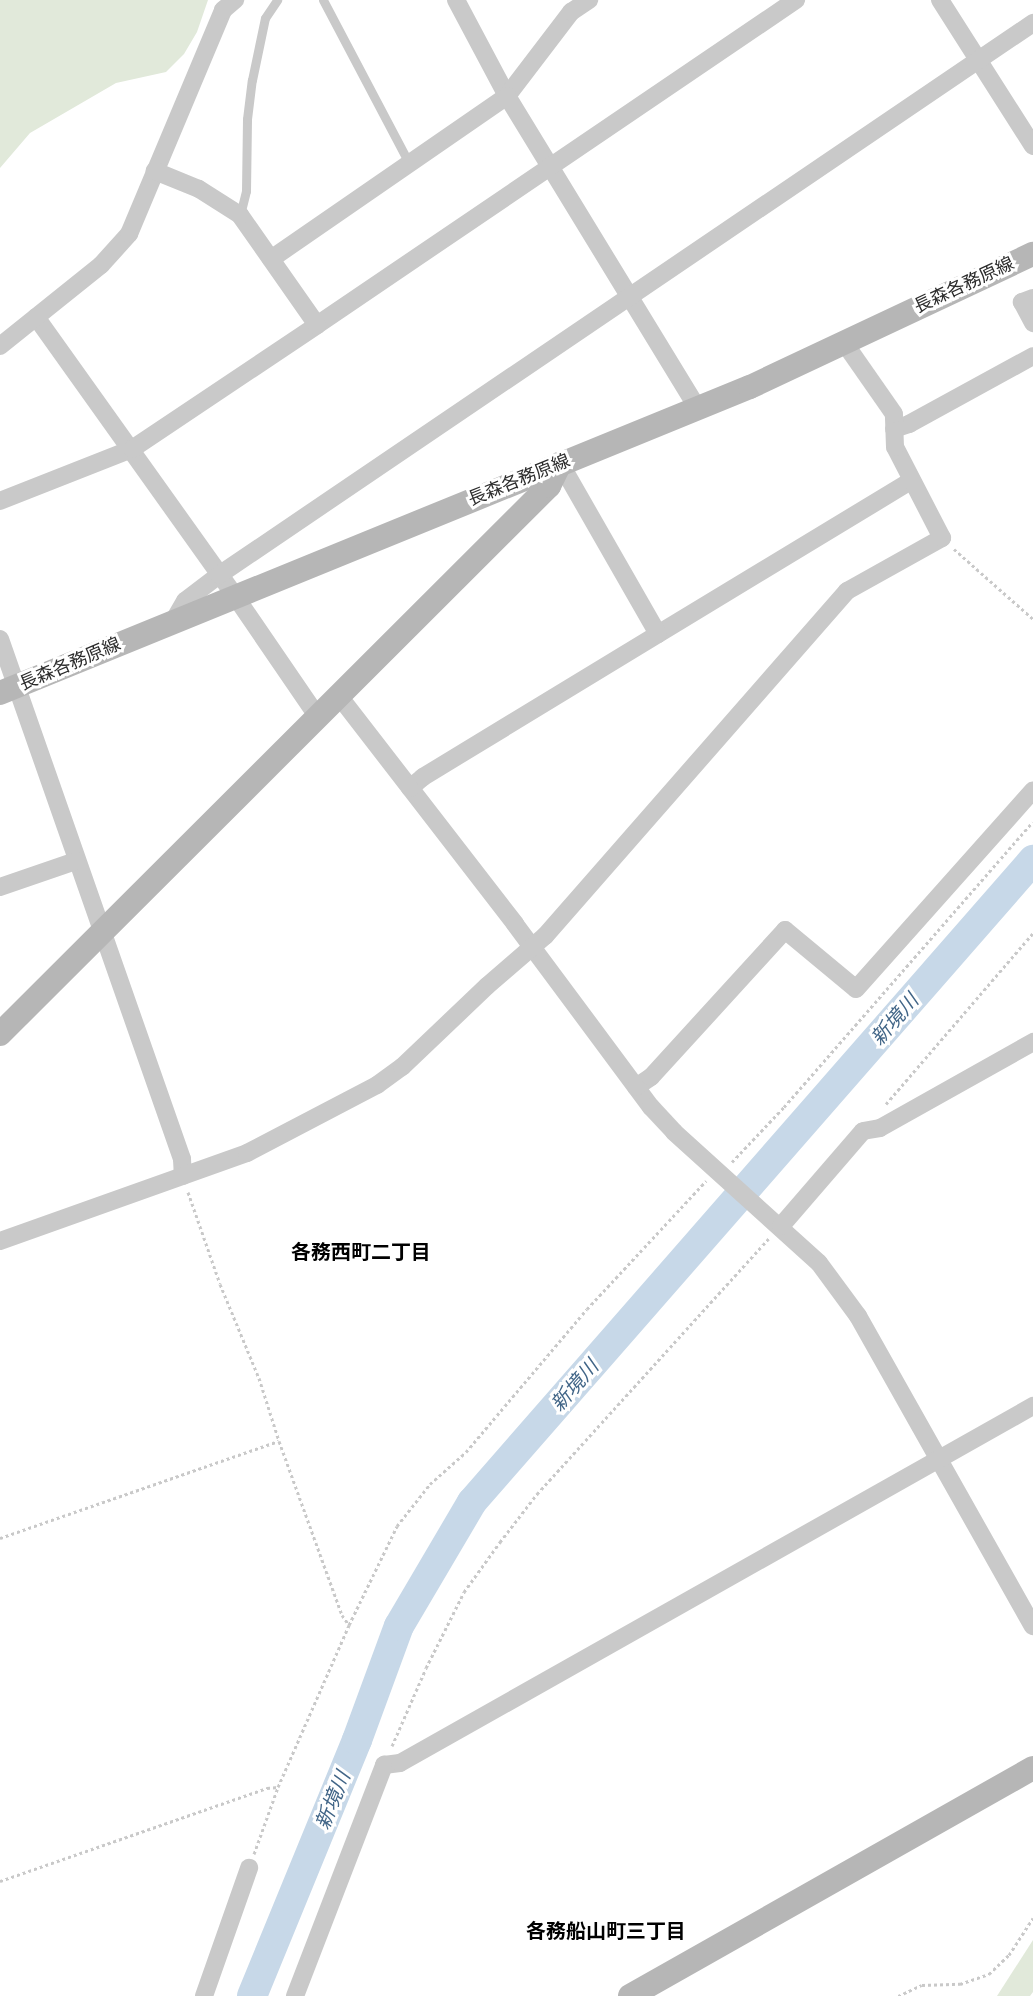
<!DOCTYPE html>
<html>
<head>
<meta charset="utf-8">
<style>
  body { margin:0 }
  #map { position:relative; width:1033px; height:1996px; overflow:hidden; background:#fff; font-family:Quicksand,"Noto Sans JP",sans-serif }
  div>[style] { position:absolute }
  .green>* { inset:0; background:#e1e9da }
  .river>* { height:30px; margin:-15px; padding:0 15px; transform-origin:15px; border-radius:15px; background:#c7d8e8 }
  .path>* { height:3px; margin-top:-1.5px; transform-origin:0; background:repeating-linear-gradient(90deg,#c9c9c9 0 3px,transparent 0 6px) }
  .lane>* { height:9px; margin:-4.5px; padding:0 4.5px; transform-origin:4.5px; border-radius:4.5px; background:#c9c9c9 }
  .street>* { height:18px; margin:-9px; padding:0 9px; transform-origin:9px; border-radius:9px; background:#c9c9c9 }
  .secondary>* { height:24px; margin:-12px; padding:0 12px; transform-origin:12px; border-radius:12px; background:#b6b6b6 }
  span { translate:-50% -50%; white-space:nowrap; text-align:center; line-height:1.15; -webkit-text-stroke:6px #fff; paint-order:stroke }
  .street-label { font-size:18px; color:#2c2c2c }
  .water-label { font-size:20px; color:#416587; font-style:italic }
  .neighbourhood-label { font-size:20px; color:#000; font-weight:700 }
</style>
</head>
<body>
<div id="map">
  <div class="green">
    <i style="clip-path:polygon(0 0,208px 0,197px 32px,184px 54px,166px 72px,116px 83px,30px 133px,0 168px)"></i>
    <i style="clip-path:polygon(1033px 1940px,1033px 1992px,1030px 1996px,997px 1996px)"></i>
  </div>
  <div class="river">
    <i style="left:252px;top:1996px;width:277px;rotate:-67.7deg"></i>
    <i style="left:357px;top:1740px;width:121px;rotate:-69.8deg"></i>
    <i style="left:399px;top:1626px;width:144px;rotate:-59.5deg"></i>
    <i style="left:472px;top:1502px;width:853px;rotate:-48.85deg"></i>
  </div>
  <div class="path">
    <i style="left:954px;top:549px;width:106px;rotate:41.5deg"></i>
    <i style="left:886px;top:1104px;width:225px;rotate:-49.3deg"></i>
    <i style="left:732px;top:1162px;width:76px;rotate:-46.6deg"></i>
    <i style="left:784px;top:1107px;width:378px;rotate:-48.9deg"></i>
    <i style="left:188px;top:1192px;width:97px;rotate:70.8deg"></i>
    <i style="left:220px;top:1284px;width:102px;rotate:67.5deg"></i>
    <i style="left:259px;top:1378px;width:66px;rotate:72.4deg"></i>
    <i style="left:279px;top:1441px;width:185px;rotate:70.1deg"></i>
    <i style="left:342px;top:1615px;width:12px;rotate:55deg"></i>
    <i style="left:0;top:1538px;width:295px;rotate:-19.2deg"></i>
    <i style="left:392px;top:1746px;width:85px;rotate:-66.4deg"></i>
    <i style="left:426px;top:1668px;width:85px;rotate:-63.4deg"></i>
    <i style="left:464px;top:1592px;width:62px;rotate:-54.2deg"></i>
    <i style="left:500px;top:1542px;width:61px;rotate:-52.4deg"></i>
    <i style="left:537px;top:1494px;width:345px;rotate:-47.8deg"></i>
    <i style="left:254px;top:1854px;width:71px;rotate:-70.3deg"></i>
    <i style="left:278px;top:1787px;width:177px;rotate:-66.3deg"></i>
    <i style="left:349px;top:1625px;width:110px;rotate:-64.1deg"></i>
    <i style="left:397px;top:1526px;width:53px;rotate:-51.8deg"></i>
    <i style="left:430px;top:1484px;width:48px;rotate:-41.6deg"></i>
    <i style="left:466px;top:1452px;width:187px;rotate:-49.8deg"></i>
    <i style="left:587px;top:1309px;width:175px;rotate:-47.1deg"></i>
    <i style="left:0;top:1881px;width:283px;rotate:-19.2deg"></i>
    <i style="left:267px;top:1788px;width:11px;rotate:-5deg"></i>
    <i style="left:898px;top:1996px;width:26px;rotate:-25deg"></i>
    <i style="left:922px;top:1985px;width:38px;rotate:-2deg"></i>
    <i style="left:960px;top:1984px;width:31px;rotate:-19deg"></i>
    <i style="left:989px;top:1974px;width:28px;rotate:-44deg"></i>
    <i style="left:1009px;top:1955px;width:44px;rotate:-57deg"></i>
  </div>
  <div class="lane">
    <i style="left:323px;top:0;width:184px;rotate:62.2deg"></i>
    <i style="left:240px;top:215px;width:25px;rotate:-76deg"></i>
    <i style="left:246px;top:191px;width:72px;rotate:-89.2deg"></i>
    <i style="left:247px;top:119px;width:39px;rotate:-83deg"></i>
    <i style="left:252px;top:80px;width:63px;rotate:-78.2deg"></i>
    <i style="left:265px;top:18px;width:22px;rotate:-56deg"></i>
  </div>
  <div class="street">
    <i style="left:456px;top:0;width:109px;rotate:62deg"></i>
    <i style="left:507px;top:96px;width:106px;rotate:-52.7deg"></i>
    <i style="left:571px;top:12px;width:22px;rotate:-34deg"></i>
    <i style="left:940px;top:0;width:173px;rotate:57.5deg"></i>
    <i style="left:271px;top:259px;width:287px;rotate:-34.6deg"></i>
    <i style="left:507px;top:96px;width:367px;rotate:58.6deg"></i>
    <i style="left:1033px;top:298px;width:12px;rotate:160deg"></i>
    <i style="left:1022px;top:302px;width:24px;rotate:62deg"></i>
    <i style="left:36px;top:317px;width:343px;rotate:54.5deg"></i>
    <i style="left:235px;top:596px;width:147px;rotate:55.6deg"></i>
    <i style="left:317px;top:325px;width:579px;rotate:-34.16deg"></i>
    <i style="left:0;top:346px;width:129px;rotate:-38.7deg"></i>
    <i style="left:101px;top:265px;width:42px;rotate:-47.9deg"></i>
    <i style="left:129px;top:234px;width:243px;rotate:-67.2deg"></i>
    <i style="left:223px;top:10px;width:16px;rotate:-40deg"></i>
    <i style="left:894px;top:429px;width:16px;rotate:-18deg"></i>
    <i style="left:909px;top:424px;width:141px;rotate:-28.7deg"></i>
    <i style="left:0;top:501px;width:142px;rotate:-21.5deg"></i>
    <i style="left:132px;top:449px;width:223px;rotate:-33.8deg"></i>
    <i style="left:317px;top:325px;width:134px;rotate:-125deg"></i>
    <i style="left:240px;top:215px;width:49px;rotate:-147.6deg"></i>
    <i style="left:199px;top:189px;width:48px;rotate:-157.8deg"></i>
    <i style="left:174px;top:620px;width:22px;rotate:-60deg"></i>
    <i style="left:185px;top:601px;width:43px;rotate:-37.4deg"></i>
    <i style="left:219px;top:575px;width:984px;rotate:-34.14deg"></i>
    <i style="left:658px;top:634px;width:296px;rotate:-31.2deg"></i>
    <i style="left:0;top:639px;width:551px;rotate:70.71deg"></i>
    <i style="left:182px;top:1159px;width:17px;rotate:87deg"></i>
    <i style="left:339px;top:696px;width:288px;rotate:52.3deg"></i>
    <i style="left:515px;top:924px;width:228px;rotate:53.4deg"></i>
    <i style="left:651px;top:1107px;width:34px;rotate:47deg"></i>
    <i style="left:674px;top:1132px;width:195px;rotate:42.1deg"></i>
    <i style="left:819px;top:1263px;width:66px;rotate:53.7deg"></i>
    <i style="left:858px;top:1316px;width:356px;rotate:60.6deg"></i>
    <i style="left:410px;top:788px;width:17px;rotate:-40deg"></i>
    <i style="left:423px;top:777px;width:275px;rotate:-31.3deg"></i>
    <i style="left:658px;top:634px;width:197px;rotate:-119.8deg"></i>
    <i style="left:0;top:887px;width:80px;rotate:-18.9deg"></i>
    <i style="left:636px;top:1087px;width:18px;rotate:-34deg"></i>
    <i style="left:651px;top:1077px;width:199px;rotate:-47.6deg"></i>
    <i style="left:785px;top:930px;width:92px;rotate:39.7deg"></i>
    <i style="left:856px;top:989px;width:266px;rotate:-48.3deg"></i>
    <i style="left:781px;top:1226px;width:125px;rotate:-49.2deg"></i>
    <i style="left:863px;top:1131px;width:17px;rotate:-10deg"></i>
    <i style="left:880px;top:1128px;width:176px;rotate:-29.3deg"></i>
    <i style="left:0;top:1241px;width:262px;rotate:-19.6deg"></i>
    <i style="left:247px;top:1153px;width:147px;rotate:-27.6deg"></i>
    <i style="left:377px;top:1085px;width:31px;rotate:-36deg"></i>
    <i style="left:402px;top:1067px;width:117px;rotate:-43.6deg"></i>
    <i style="left:487px;top:986px;width:77px;rotate:-40.8deg"></i>
    <i style="left:545px;top:936px;width:459px;rotate:-48.8deg"></i>
    <i style="left:847px;top:591px;width:109px;rotate:-29.2deg"></i>
    <i style="left:942px;top:538px;width:102px;rotate:-117.3deg"></i>
    <i style="left:895px;top:447px;width:33px;rotate:-92deg"></i>
    <i style="left:894px;top:414px;width:89px;rotate:-124.9deg"></i>
    <i style="left:204px;top:1996px;width:136px;rotate:-70.6deg"></i>
    <i style="left:295px;top:1996px;width:248px;rotate:-68.9deg"></i>
    <i style="left:384px;top:1765px;width:16px;rotate:-7deg"></i>
    <i style="left:400px;top:1763px;width:727px;rotate:-29.42deg"></i>
  </div>
  <div class="secondary">
    <i style="left:0;top:693px;width:810px;rotate:-22.2deg"></i>
    <i style="left:750px;top:387px;width:313px;rotate:-25.2deg"></i>
    <i style="left:0;top:1034px;width:776px;rotate:-44.95deg"></i>
    <i style="left:549px;top:486px;width:25px;rotate:-64deg"></i>
    <i style="left:630px;top:1996px;width:463px;rotate:-29.5deg"></i>
  </div>
  <div class="street-label">
    <span style="left:964px;top:285px;rotate:-25deg">長森各務原線</span>
    <span style="left:519px;top:480px;rotate:-22deg">長森各務原線</span>
    <span style="left:70px;top:664px;rotate:-23deg">長森各務原線</span>
  </div>
  <div class="water-label">
    <span style="left:894px;top:1019px;rotate:-49deg">新境川</span>
    <span style="left:574px;top:1385px;rotate:-49deg">新境川</span>
    <span style="left:332px;top:1800px;rotate:-68deg">新境川</span>
  </div>
  <div class="neighbourhood-label">
    <span style="left:361px;top:1251px">各務西町二丁目</span>
    <span style="left:606px;top:1930px">各務船山町三丁目</span>
  </div>
</div>
</body>
</html>
